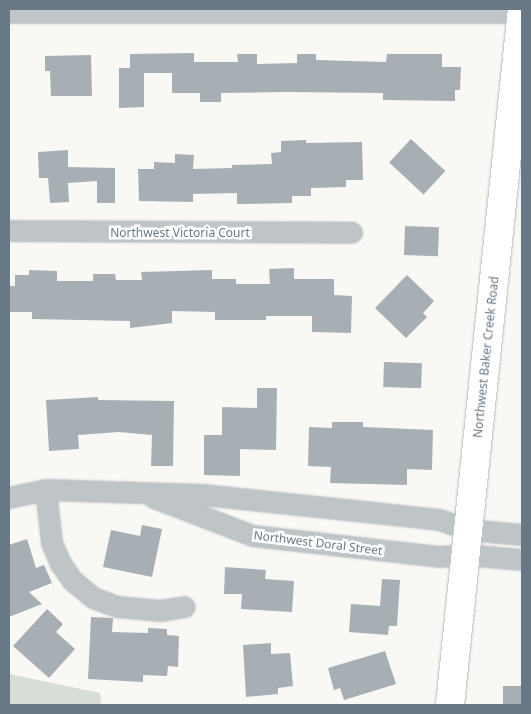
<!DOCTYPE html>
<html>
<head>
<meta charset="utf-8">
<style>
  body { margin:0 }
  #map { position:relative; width:531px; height:714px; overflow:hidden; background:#f8f8f5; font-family:"Noto Sans",sans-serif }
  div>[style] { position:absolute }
  .green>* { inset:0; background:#d8ddd5 }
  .building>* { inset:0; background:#a7afb5; transform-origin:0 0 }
  .roads { filter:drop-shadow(0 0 1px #b4b9be) drop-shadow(0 0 1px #b4b9be) }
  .street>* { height:20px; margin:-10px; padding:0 10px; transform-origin:10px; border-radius:10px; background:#bfc4c7 }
  .secondary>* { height:28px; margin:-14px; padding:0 14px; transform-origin:14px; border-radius:14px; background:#fff }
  span { translate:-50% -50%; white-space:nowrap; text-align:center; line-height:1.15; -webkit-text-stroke:5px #fff; paint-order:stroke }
  .street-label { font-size:12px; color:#697885 }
  .frame { position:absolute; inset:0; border:10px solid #697885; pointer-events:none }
</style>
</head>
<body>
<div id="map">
  <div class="green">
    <i style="clip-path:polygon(9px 674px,100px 693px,101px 705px,9px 705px)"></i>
  </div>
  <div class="building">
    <i style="clip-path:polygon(194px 53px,194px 62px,238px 62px,237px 54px,257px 54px,257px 64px,297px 63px,297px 54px,316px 54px,316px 60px,386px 62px,387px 54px,442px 54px,442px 67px,461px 67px,460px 90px,455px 90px,455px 101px,383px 100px,383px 93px,285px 92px,221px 93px,221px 102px,200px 102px,200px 93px,172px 93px,172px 73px,144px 73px,144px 107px,119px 108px,119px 68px,130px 68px,130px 54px)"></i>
    <i style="clip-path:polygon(91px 55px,92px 96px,51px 96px,50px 71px,45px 71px,45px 56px)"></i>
    <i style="left:411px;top:139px;width:47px;height:32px;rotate:43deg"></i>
    <i style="clip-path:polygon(306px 140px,306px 143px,362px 142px,363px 180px,346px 180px,346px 187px,311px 188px,311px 196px,292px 196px,292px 203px,237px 204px,237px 193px,193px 194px,193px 202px,139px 201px,138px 169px,154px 169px,154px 162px,175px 163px,175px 154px,194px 155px,193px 169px,232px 168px,232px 165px,272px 164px,271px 153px,281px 152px,281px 141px)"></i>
    <i style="clip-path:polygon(68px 150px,68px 167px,115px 168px,115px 203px,97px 203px,97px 181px,68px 183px,69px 202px,50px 203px,48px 178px,39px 178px,38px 152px)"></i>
    <i style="left:405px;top:226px;width:34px;height:29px;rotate:2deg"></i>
    <i style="clip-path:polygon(294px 268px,294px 279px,334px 279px,334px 295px,352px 296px,351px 333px,312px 332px,312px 316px,266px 316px,266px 320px,215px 320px,215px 312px,172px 311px,172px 323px,130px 328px,130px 321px,32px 319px,32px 312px,9px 312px,9px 286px,15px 286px,15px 275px,29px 275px,29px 270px,57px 271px,57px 281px,93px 281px,93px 274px,115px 274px,116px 280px,142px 280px,141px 272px,212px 270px,212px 279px,236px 279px,236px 284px,270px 284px,269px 269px)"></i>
    <i style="clip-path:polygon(407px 275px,434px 301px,423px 313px,427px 317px,406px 338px,375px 308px)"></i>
    <i style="left:384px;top:362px;width:38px;height:25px;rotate:2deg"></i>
    <i style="clip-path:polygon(257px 388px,277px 388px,276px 450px,240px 449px,240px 476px,204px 475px,204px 435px,222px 435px,222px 407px,257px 408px)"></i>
    <i style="clip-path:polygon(98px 397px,98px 400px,174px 401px,173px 466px,151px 466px,152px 435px,119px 432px,78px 435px,79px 449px,49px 451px,46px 400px)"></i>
    <i style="clip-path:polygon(332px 422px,363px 422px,363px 427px,433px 430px,432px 470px,407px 469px,407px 485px,330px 483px,331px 467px,308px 466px,309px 427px,332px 428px)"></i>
    <i style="clip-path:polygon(142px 525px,162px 529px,152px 577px,103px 567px,111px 530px,140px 536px)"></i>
    <i style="clip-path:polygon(27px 539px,36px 568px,44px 565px,52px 583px,29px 592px,42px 604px,9px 617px,9px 545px)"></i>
    <i style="clip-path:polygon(225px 567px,266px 570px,265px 579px,294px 581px,292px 612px,241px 609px,242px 594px,224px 594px)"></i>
    <i style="clip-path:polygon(382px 579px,400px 580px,397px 626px,389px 626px,388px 635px,349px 632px,351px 604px,380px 606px)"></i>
    <i style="clip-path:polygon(47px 609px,63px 624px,56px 632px,75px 649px,49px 678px,13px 646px)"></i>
    <i style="clip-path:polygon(91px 617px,113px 618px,112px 632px,148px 633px,148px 628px,167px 629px,167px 635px,179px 636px,178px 667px,168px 666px,167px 676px,143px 675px,143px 682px,88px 679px)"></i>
    <i style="clip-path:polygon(271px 643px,271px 654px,290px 653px,293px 686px,278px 688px,278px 694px,246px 697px,243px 645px)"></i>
    <i style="clip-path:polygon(385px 651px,396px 684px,344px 700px,340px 688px,334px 690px,328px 668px)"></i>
    <i style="left:503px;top:686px;width:19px;height:19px"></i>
  </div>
  <div class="roads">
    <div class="street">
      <i style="left:9px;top:13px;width:513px"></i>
      <i style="left:9px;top:231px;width:343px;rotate:0.3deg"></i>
      <i style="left:46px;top:490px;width:53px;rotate:83.5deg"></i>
      <i style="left:52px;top:543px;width:23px;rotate:67deg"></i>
      <i style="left:61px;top:564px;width:21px;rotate:55deg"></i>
      <i style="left:73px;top:581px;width:26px;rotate:40deg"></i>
      <i style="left:93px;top:598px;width:27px;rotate:20deg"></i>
      <i style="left:118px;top:607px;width:43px;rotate:5.3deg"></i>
      <i style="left:161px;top:611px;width:24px;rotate:-9deg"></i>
      <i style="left:9px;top:498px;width:38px;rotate:-12deg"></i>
      <i style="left:46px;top:490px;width:157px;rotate:1.8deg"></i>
      <i style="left:203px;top:495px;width:238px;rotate:6deg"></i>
      <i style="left:440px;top:520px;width:30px;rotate:20deg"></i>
      <i style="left:468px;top:530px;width:54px;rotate:5.3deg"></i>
      <i style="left:154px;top:498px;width:106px;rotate:21deg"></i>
      <i style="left:253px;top:536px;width:187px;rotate:6.4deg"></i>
      <i style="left:439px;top:557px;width:27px;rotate:-4deg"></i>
      <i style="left:466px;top:555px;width:56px;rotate:5.1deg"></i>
    </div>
    <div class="secondary">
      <i style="left:450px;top:705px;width:700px;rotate:-84.09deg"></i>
    </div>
  </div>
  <div class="street-label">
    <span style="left:180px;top:233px">Northwest Victoria Court</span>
    <span style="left:486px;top:357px;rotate:-84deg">Northwest Baker Creek Road</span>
    <span style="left:318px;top:543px;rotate:7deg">Northwest Doral Street</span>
  </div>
  <div class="frame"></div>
</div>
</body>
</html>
